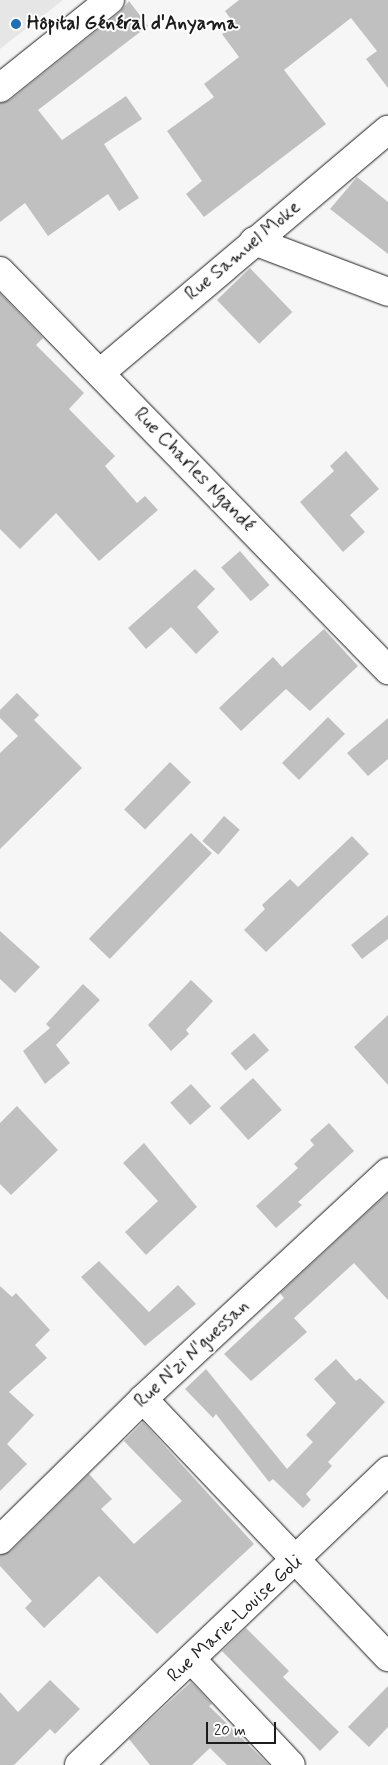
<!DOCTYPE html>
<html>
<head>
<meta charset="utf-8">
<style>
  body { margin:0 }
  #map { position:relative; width:388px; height:1765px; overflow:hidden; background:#f6f6f6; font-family:Mynerve,sans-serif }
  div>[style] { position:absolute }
  .built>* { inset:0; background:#e6e6e6 }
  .building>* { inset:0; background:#c0c0c0; transform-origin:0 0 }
  .roads { filter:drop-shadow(0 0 1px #1c1c1c) drop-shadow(0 0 1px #1c1c1c) }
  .minor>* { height:28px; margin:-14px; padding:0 14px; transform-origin:14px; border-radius:14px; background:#fff }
  .dots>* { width:14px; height:14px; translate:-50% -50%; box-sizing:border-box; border:2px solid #fff; border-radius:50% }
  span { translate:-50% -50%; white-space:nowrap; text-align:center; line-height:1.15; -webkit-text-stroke:4px #fff; paint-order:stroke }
  .poi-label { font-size:19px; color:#1c1c1c; font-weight:700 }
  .left { translate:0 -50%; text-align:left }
  .street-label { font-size:19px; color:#1c1c1c }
  .scale { position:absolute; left:206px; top:1722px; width:70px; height:22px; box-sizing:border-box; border:2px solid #1c1c1c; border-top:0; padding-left:6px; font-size:15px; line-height:18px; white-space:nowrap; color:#1c1c1c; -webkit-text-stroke:4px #fff; paint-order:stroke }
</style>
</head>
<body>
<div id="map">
  <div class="built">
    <i style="clip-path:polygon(0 0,63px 0,0 49px)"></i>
  </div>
  <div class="building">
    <i style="clip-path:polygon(239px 0,388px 0,388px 88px,366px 59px,377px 51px,351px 18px,284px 70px,326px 124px,204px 217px,186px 194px,202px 181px,167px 131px,214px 97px,204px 84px,239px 57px,222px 34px,235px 25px,225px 11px)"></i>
    <i style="clip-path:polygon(129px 1px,148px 26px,38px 110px,62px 140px,126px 96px,142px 119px,104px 144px,139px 198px,119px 211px,108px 194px,48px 236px,25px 203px,0 222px,0 103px,10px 100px,120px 12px)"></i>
    <i style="clip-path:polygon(357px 177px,388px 202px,388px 254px,330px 209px)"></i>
    <i style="left:250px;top:268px;width:61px;height:46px;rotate:46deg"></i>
    <i style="clip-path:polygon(0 293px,43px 338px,36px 345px,84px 393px,69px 409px,115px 456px,105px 466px,137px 503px,145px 496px,158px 510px,99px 561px,56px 513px,20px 549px,0 529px)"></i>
    <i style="clip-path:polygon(346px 451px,379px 489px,350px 515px,365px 532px,343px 552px,300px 502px,334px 471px,330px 466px)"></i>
    <i style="left:240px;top:551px;width:45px;height:25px;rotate:49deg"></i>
    <i style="clip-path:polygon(195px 569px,215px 589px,197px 607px,219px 632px,196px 654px,171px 627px,146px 649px,128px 628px)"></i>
    <i style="clip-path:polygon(324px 629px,358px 666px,310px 711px,286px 689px,241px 731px,219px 708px,273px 657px,282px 667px)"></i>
    <i style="clip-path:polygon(17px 693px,39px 715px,34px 720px,82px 768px,0 849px,0 753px,18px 736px,0 718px,0 710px)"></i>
    <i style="left:328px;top:717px;width:24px;height:65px;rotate:45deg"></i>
    <i style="clip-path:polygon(388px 718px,388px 759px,368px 776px,347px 753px)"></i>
    <i style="left:170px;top:762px;width:29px;height:66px;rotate:44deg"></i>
    <i style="left:224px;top:816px;width:21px;height:33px;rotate:41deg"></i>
    <i style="left:191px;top:833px;width:29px;height:147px;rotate:44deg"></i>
    <i style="clip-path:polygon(352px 836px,369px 854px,266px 952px,244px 930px,265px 909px,262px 905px,290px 879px,298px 887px)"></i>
    <i style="clip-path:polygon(388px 915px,388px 939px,362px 959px,351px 945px)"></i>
    <i style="clip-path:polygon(0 931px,40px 967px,15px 993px,0 979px)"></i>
    <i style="clip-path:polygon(191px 980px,213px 1001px,186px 1030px,189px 1034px,171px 1051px,148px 1025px)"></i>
    <i style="clip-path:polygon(83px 984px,100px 1000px,56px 1045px,70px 1063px,45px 1084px,23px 1051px,50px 1028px,46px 1024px)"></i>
    <i style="clip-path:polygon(388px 1015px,388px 1085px,354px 1047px)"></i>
    <i style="left:254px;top:1033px;width:23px;height:31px;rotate:49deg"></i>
    <i style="left:253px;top:1078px;width:43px;height:45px;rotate:48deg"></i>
    <i style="left:191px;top:1084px;width:30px;height:28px;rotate:48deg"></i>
    <i style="clip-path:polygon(17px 1106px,58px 1150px,11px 1195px,0 1184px,0 1123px)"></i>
    <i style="clip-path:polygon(329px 1123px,354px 1151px,298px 1202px,302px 1205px,276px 1228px,256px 1206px,298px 1168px,294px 1164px,314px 1145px,310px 1140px)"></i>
    <i style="clip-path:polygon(144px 1143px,197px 1207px,146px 1255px,125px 1232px,158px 1201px,123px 1163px)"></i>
    <i style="clip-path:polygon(388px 1193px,388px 1300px,354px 1263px,294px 1318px,307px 1332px,251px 1381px,224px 1354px,284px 1298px,280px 1293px)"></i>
    <i style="clip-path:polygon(99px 1261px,149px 1312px,178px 1285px,196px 1304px,145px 1346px,81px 1277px)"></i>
    <i style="clip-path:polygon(0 1286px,12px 1297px,16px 1293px,50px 1330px,35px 1345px,47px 1358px,9px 1392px,34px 1415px,7px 1444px,27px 1464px,0 1491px)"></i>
    <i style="clip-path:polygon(336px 1359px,356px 1381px,360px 1378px,385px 1402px,328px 1462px,332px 1466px,306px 1494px,311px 1500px,303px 1508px,273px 1479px,269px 1482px,216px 1414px,213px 1418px,185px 1389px,206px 1369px,287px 1469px,313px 1442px,306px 1435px,336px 1403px,314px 1379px)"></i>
    <i style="clip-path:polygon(143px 1422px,254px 1544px,157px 1634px,99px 1576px,44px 1628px,25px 1608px,32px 1601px,0 1566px,0 1555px,11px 1551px,89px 1474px,112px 1499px,101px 1509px,134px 1544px,182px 1501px,124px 1441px)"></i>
    <i style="clip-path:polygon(246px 1628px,289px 1671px,283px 1677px,339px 1732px,320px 1751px,222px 1651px)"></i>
    <i style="clip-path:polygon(50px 1680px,80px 1709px,55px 1734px,50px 1729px,14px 1765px,0 1765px,0 1692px,18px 1712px)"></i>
    <i style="clip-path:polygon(191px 1682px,212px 1704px,209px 1706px,269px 1765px,227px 1765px,210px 1748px,192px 1765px,150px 1765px,129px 1739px)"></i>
    <i style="clip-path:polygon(388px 1686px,388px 1727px,369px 1747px,348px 1727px)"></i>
  </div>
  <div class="roads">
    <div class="minor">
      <i style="left:0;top:88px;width:141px;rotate:-38.7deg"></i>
      <i style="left:254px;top:241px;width:143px;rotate:20.8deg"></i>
      <i style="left:0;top:271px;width:557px;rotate:45.8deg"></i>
      <i style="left:100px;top:373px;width:377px;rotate:-40.2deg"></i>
      <i style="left:143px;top:1399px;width:356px;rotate:46.5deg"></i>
      <i style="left:0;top:1540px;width:201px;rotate:-44.6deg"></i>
      <i style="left:143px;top:1399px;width:334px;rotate:-42.8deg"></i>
      <i style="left:192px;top:1660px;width:144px;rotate:46.7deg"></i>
      <i style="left:79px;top:1765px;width:427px;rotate:-43.6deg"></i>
    </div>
  </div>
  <div class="dots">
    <i style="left:16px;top:24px;background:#1f6fb2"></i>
  </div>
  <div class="poi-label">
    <span class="left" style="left:27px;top:24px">Hôpital Général d'Anyama</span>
  </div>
  <div class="street-label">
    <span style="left:243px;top:251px;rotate:-40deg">Rue Samuel Moke</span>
    <span style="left:194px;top:470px;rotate:46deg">Rue Charles Ngandé</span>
    <span style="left:192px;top:1354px;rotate:-43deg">Rue N'zi N'guessan</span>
    <span style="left:235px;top:1619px;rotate:-43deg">Rue Marie-Louise Goli</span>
  </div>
  <div class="scale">20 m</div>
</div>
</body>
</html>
